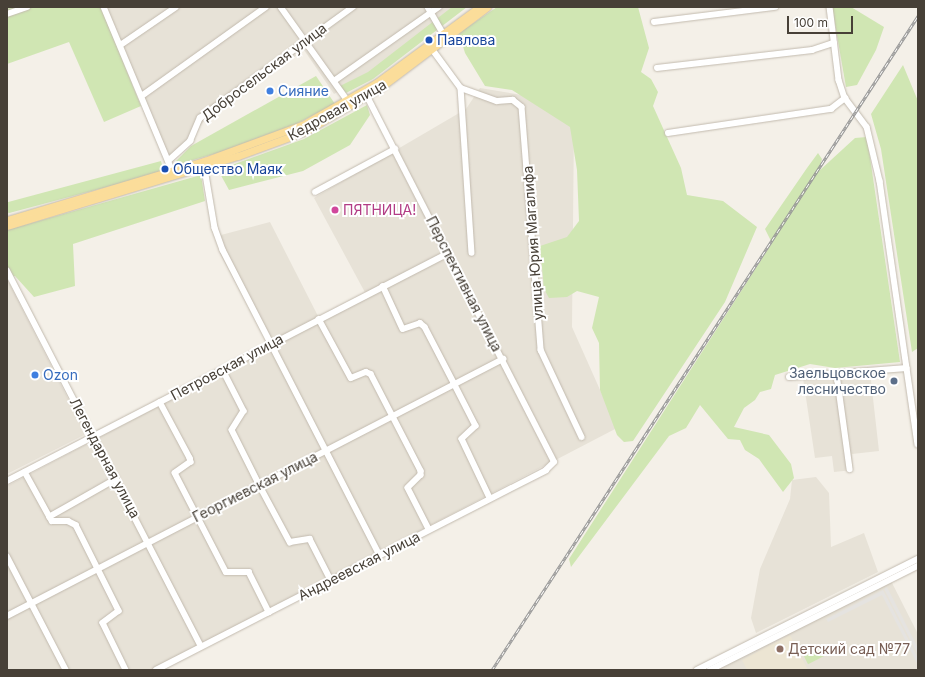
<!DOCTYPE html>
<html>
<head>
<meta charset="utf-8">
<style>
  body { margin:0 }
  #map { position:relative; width:925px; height:677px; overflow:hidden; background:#f4f0e8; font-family:Inter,sans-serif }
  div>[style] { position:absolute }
  .residential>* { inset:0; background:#e7e2d7 }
  .education>* { inset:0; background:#ece5d3 }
  .green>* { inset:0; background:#d0e6b3; transform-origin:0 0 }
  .parking>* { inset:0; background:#e5e3e0 }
  .roads { filter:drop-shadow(0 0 1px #c2baae) drop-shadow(0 0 1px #c2baae) }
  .minor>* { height:5.5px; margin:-2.75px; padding:0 2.75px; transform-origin:2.75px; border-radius:2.75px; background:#fff }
  .major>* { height:7px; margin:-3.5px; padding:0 3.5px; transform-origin:3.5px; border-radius:3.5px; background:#fbdd9a }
  .rail>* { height:3px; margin-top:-1.5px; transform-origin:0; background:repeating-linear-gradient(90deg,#fff 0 4.5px,#979797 0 9px); box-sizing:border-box; border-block:1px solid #979797 }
  .dots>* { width:11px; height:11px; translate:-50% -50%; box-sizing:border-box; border:2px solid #fff; border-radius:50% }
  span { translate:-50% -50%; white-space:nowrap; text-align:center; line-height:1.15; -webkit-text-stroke:4px #fff; paint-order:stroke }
  .transit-label { font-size:14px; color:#164399 }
  .left { translate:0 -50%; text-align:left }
  .street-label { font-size:14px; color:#474037 }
  .shop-label { font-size:14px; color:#366cbe }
  .hotel-label { font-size:14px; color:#b23c85 }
  .service-label { font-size:14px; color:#4e5e75 }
  .right { translate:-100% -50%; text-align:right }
  .education-label { font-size:14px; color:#785e54 }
  .frame { position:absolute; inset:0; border:8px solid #474037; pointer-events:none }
  .scale { position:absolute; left:787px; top:16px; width:66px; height:18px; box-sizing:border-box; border:2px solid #474037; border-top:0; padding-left:5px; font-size:12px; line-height:14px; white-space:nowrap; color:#474037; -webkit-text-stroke:3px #fff; paint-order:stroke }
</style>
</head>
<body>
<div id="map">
  <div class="residential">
    <i style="clip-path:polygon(107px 7px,458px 7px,376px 69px,334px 94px,304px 50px,203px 122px,172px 163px)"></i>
    <i style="clip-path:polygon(480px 88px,528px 96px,574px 122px,572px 327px,617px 428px,152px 670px,7px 670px,7px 486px,271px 347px,220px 254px,221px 235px,270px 222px,319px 318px,368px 298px,314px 198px,466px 109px)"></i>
    <i style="clip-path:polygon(7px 279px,86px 434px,7px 474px)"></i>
    <i style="clip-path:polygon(870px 372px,879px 451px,852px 454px,853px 470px,834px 472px,832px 456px,815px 458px,803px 378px)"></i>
    <i style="clip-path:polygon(816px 477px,829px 493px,831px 547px,864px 533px,878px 572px,756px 633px,751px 618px,760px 569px,790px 499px,792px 480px)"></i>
    <i style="clip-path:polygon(889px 577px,918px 634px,918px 670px,706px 670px)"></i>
  </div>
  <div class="education">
    <i style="clip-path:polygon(790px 635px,808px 670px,747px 670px,742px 660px)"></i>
  </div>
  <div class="green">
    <i style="clip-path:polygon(7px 7px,101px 7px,141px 106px,104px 122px,69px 42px,7px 64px)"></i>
    <i style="clip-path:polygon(452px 7px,467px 7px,373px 79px,346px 93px,340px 86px,368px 72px)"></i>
    <i style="clip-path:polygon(497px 7px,638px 7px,649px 48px,641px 72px,651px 79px,658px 92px,653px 106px,681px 168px,687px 195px,723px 201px,757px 227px,725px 302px,633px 441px,624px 442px,617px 435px,600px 390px,599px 343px,592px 328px,599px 297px,577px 291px,567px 297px,549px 298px,544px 289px,540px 246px,567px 237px,579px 221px,577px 170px,570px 127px,512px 90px,485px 86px,465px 53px,459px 33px)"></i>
    <i style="clip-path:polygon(832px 7px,851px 7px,884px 27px,876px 50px,857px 85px,846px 87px)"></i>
    <i style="clip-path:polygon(903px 65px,918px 101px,918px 348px,912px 352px,881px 149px,871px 114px)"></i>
    <i style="clip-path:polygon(316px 76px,335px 104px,292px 126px,235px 148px,179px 164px,176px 161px,191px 146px)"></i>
    <i style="clip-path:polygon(367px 105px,370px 115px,350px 145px,303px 171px,229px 190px,218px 170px,304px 139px)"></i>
    <i style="clip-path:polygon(867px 137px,900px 362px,835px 368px,810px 364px,775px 375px,771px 389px,760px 392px,755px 400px,744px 408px,734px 427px,769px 435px,791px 464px,794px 478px,783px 492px,759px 459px,745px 450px,740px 440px,728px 439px,700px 405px,686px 428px,669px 436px,571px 567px,569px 559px,772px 243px,765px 229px,807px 168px,818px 153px,822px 159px,819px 171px,855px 138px)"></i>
    <i style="left:161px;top:161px;width:11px;height:161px;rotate:75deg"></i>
    <i style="clip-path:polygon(201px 175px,205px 201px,73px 244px,75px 286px,34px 297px,15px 276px,7px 278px,7px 230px)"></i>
    <i style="left:820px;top:648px;width:9px;height:18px;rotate:63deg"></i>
  </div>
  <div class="parking">
    <i style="clip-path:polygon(887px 587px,918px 648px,918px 655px,884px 589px)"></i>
    <i style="clip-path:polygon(883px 590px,918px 658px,918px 665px,882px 595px,828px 622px,826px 619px)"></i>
  </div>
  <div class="roads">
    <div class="minor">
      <i style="left:104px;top:7px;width:181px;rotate:67.3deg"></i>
      <i style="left:281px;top:7px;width:115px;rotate:54.5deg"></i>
      <i style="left:428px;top:7px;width:34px;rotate:60deg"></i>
      <i style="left:830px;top:7px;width:74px;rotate:83deg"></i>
      <i style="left:839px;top:80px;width:19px;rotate:72deg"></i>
      <i style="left:845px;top:98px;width:36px;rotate:53deg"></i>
      <i style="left:867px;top:127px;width:56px;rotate:76.5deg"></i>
      <i style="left:880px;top:181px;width:266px;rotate:81.8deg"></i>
      <i style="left:7px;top:14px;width:21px;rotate:-19deg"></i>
      <i style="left:654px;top:22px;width:122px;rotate:-7.1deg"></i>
      <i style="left:122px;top:44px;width:65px;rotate:-34.4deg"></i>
      <i style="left:430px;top:46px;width:52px;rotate:53.6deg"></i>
      <i style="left:461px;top:88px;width:165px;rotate:86.2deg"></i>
      <i style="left:657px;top:68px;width:156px;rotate:-6.6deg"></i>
      <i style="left:812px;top:50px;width:23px;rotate:-18deg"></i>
      <i style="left:334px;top:81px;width:128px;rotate:-35.2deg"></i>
      <i style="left:461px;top:88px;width:38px;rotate:20deg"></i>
      <i style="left:497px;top:101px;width:16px;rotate:-4deg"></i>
      <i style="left:513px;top:100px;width:11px;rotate:38deg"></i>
      <i style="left:522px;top:107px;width:244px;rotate:85.5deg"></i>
      <i style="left:541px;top:350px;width:96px;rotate:64.8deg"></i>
      <i style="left:143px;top:95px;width:151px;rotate:-35.6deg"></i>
      <i style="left:668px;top:133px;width:165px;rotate:-8.4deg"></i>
      <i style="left:831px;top:109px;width:18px;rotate:-38deg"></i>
      <i style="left:168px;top:161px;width:30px;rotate:-42deg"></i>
      <i style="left:190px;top:141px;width:25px;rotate:-67deg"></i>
      <i style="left:200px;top:118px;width:189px;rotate:-36deg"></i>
      <i style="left:204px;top:163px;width:66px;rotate:80.4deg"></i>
      <i style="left:215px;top:228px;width:23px;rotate:70deg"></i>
      <i style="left:223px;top:250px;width:343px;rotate:62.8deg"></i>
      <i style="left:315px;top:192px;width:91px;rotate:-28.3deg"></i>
      <i style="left:7px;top:270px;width:423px;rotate:62.7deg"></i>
      <i style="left:383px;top:286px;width:47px;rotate:65.1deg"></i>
      <i style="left:403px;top:329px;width:18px;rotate:-19deg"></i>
      <i style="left:420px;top:323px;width:6px;rotate:39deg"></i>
      <i style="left:425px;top:327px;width:63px;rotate:62.6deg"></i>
      <i style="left:454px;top:383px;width:48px;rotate:62.9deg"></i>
      <i style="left:476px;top:426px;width:19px;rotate:137deg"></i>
      <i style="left:462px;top:439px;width:65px;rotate:64.6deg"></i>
      <i style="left:319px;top:319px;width:67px;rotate:61.5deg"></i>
      <i style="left:351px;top:378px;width:16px;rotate:-22deg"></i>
      <i style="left:366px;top:372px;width:5px;rotate:22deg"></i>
      <i style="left:371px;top:374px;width:109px;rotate:62.7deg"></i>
      <i style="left:421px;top:471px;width:4px;rotate:90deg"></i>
      <i style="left:421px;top:475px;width:18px;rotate:135deg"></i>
      <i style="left:408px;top:488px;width:46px;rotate:62.9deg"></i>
      <i style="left:223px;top:370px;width:46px;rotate:62.9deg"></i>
      <i style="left:244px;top:411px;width:22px;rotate:122deg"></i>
      <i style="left:232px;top:430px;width:63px;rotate:63.4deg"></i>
      <i style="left:260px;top:486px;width:64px;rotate:61.8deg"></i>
      <i style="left:290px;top:542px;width:20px;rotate:-9deg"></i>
      <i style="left:310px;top:539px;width:46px;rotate:62.9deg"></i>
      <i style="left:837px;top:374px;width:96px;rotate:82.2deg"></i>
      <i style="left:789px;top:377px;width:118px;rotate:-4.4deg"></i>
      <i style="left:160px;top:402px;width:64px;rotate:61.8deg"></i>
      <i style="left:190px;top:458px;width:4px;rotate:76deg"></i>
      <i style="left:191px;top:462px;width:19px;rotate:145deg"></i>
      <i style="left:175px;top:473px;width:111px;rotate:62.7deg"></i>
      <i style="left:226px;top:572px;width:23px"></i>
      <i style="left:249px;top:572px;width:45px;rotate:63.4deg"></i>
      <i style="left:25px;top:472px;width:56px;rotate:61.1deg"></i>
      <i style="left:52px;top:521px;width:16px"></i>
      <i style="left:68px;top:521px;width:9px;rotate:27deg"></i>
      <i style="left:76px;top:525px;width:96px;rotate:63.4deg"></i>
      <i style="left:119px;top:611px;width:20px;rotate:143deg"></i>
      <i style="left:103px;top:623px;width:52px;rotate:63.9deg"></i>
      <i style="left:7px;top:481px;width:496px;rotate:-27.3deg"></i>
      <i style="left:49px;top:517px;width:77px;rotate:-29.6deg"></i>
      <i style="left:7px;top:556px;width:128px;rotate:62.6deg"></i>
      <i style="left:7px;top:616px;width:559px;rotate:-27.39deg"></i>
      <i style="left:156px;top:670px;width:438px;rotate:-27.1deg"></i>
      <i style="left:546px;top:470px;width:11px;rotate:-45deg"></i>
      <i style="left:554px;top:462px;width:415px;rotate:-117.1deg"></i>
      <i style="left:697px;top:670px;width:247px;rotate:-26.7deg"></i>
      <i style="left:710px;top:670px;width:233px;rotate:-26.6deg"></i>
    </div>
    <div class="major">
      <i style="left:7px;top:220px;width:206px;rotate:-16.7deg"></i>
      <i style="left:204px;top:161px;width:104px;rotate:-20.2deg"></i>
      <i style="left:302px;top:125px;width:85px;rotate:-29.6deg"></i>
      <i style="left:376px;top:83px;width:128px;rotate:-36.4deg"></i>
      <i style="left:7px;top:226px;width:241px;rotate:-16.9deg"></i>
      <i style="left:238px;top:156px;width:72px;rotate:-20.2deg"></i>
      <i style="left:306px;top:131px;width:87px;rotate:-30.4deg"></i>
      <i style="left:381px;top:87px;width:133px;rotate:-37deg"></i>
    </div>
  </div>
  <div class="rail">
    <i style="left:492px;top:670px;width:781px;rotate:-56.92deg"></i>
  </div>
  <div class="dots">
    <i style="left:429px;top:40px;background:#1a4fb4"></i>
    <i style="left:270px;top:91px;background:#3f7fe0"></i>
    <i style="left:165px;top:169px;background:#1a4fb4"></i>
    <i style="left:335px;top:210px;background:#d1479c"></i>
    <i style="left:35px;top:375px;background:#3f7fe0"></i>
    <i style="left:894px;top:381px;background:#5c6f8a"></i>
    <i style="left:780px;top:649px;background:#8d6e63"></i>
  </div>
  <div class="transit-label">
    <span class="left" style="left:437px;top:40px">Павлова</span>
    <span class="left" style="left:173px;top:169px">Общество Маяк</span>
  </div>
  <div class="street-label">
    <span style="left:264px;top:72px;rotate:-37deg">Добросельская улица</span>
    <span style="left:337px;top:110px;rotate:-29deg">Кедровая улица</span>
    <span style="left:533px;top:243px;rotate:-94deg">улица Юрия Магалифа</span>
    <span style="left:464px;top:284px;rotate:63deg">Перспективная улица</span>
    <span style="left:227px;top:367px;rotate:-28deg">Петровская улица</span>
    <span style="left:105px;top:458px;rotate:62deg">Легендарная улица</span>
    <span style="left:255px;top:487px;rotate:-27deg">Георгиевская улица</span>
    <span style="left:359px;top:566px;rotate:-27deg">Андреевская улица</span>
  </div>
  <div class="shop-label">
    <span class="left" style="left:278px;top:91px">Сияние</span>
    <span class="left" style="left:43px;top:375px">Ozon</span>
  </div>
  <div class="hotel-label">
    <span class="left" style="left:343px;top:210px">ПЯТНИЦА!</span>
  </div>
  <div class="service-label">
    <span class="right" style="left:886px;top:381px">Заельцовское<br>лесничество</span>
  </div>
  <div class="education-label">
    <span class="left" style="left:788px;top:649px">Детский сад №77</span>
  </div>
  <div class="frame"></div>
  <div class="scale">100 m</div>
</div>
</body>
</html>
